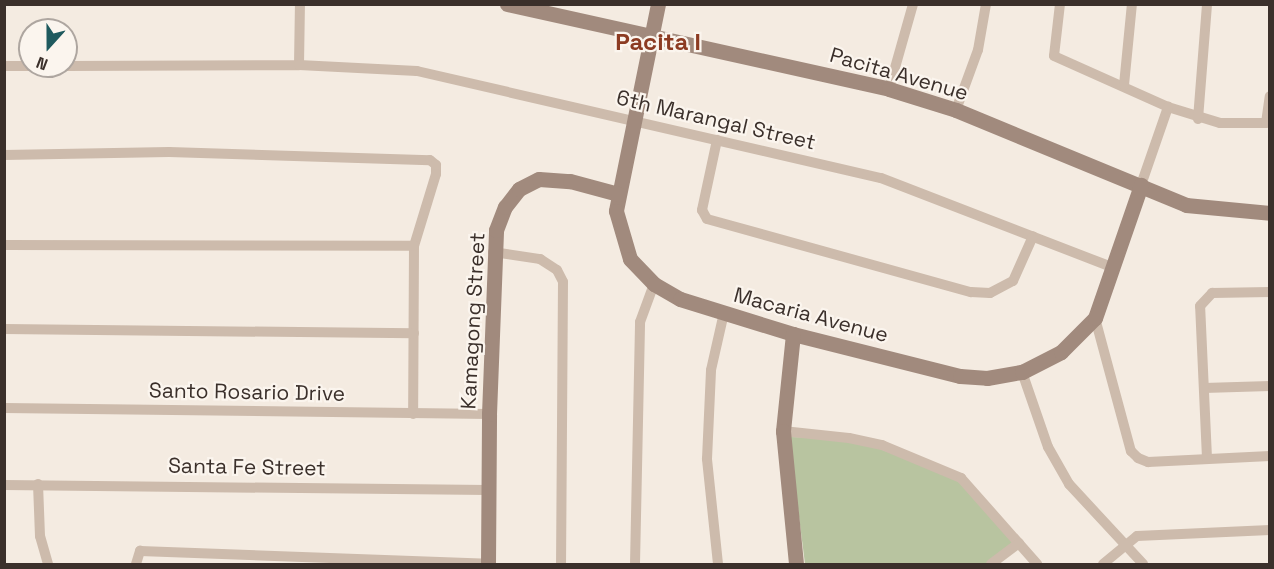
<!DOCTYPE html>
<html>
<head>
<meta charset="utf-8">
<style>
  body { margin:0 }
  #map { position:relative; width:1274px; height:569px; overflow:hidden; background:#f4ebe1; font-family:"Space Grotesk",sans-serif }
  div>[style] { position:absolute }
  .green>* { inset:0; background:#b8c4a0 }
  .street>* { height:10px; margin:-5px; padding:0 5px; transform-origin:5px; border-radius:5px; background:#cdbbac }
  .secondary>* { height:15px; margin:-7.5px; padding:0 7.5px; transform-origin:7.5px; border-radius:7.5px; background:#a18a7d }
  span { translate:-50% -50%; white-space:nowrap; text-align:center; line-height:1.15; -webkit-text-stroke:4.5px #fbf5ee; paint-order:stroke }
  .street-label { font-size:21px; color:#3b302b }
  .quarter-label { font-size:24px; color:#8c3b22; font-weight:700 }
  .frame { position:absolute; inset:0; border:6px solid #3b302b; pointer-events:none }
  .north { position:absolute; left:18px; top:18px; width:60px; height:60px; box-sizing:border-box; background:#fbf5ee; border:2px solid #aea6a0; border-radius:50%; rotate:201deg; font-size:16px; font-weight:700; line-height:24px; text-align:center; color:#3b302b }
  .north::after { content:''; display:block; margin:auto; width:21px; height:27px; background:#1f5a5e; clip-path:polygon(50% 0,100% 100%,50% 72%,0 100%) }
</style>
</head>
<body>
<div id="map">
  <div class="green">
    <i style="clip-path:polygon(789px 437px,849px 438px,961px 478px,1019px 543px,991px 564px,805px 564px)"></i>
  </div>
  <div class="street">
    <i style="left:1060px;top:4px;width:52px;rotate:96.6deg"></i>
    <i style="left:1054px;top:56px;width:125px;rotate:24.1deg"></i>
    <i style="left:1168px;top:107px;width:54px;rotate:17.1deg"></i>
    <i style="left:1220px;top:123px;width:46px"></i>
    <i style="left:1266px;top:123px;width:27px;rotate:-82deg"></i>
    <i style="left:299px;top:65px;width:61px;rotate:-89.1deg"></i>
    <i style="left:4px;top:66px;width:26px"></i>
    <i style="left:66px;top:66px;width:233px;rotate:-0.2deg"></i>
    <i style="left:299px;top:65px;width:118px;rotate:2.9deg"></i>
    <i style="left:417px;top:71px;width:476px;rotate:13deg"></i>
    <i style="left:881px;top:178px;width:248px;rotate:21.1deg"></i>
    <i style="left:1124px;top:85px;width:81px;rotate:-84.4deg"></i>
    <i style="left:889px;top:89px;width:88px;rotate:-74.2deg"></i>
    <i style="left:956px;top:110px;width:64px;rotate:-69.9deg"></i>
    <i style="left:978px;top:50px;width:47px;rotate:-80.1deg"></i>
    <i style="left:1198px;top:119px;width:115px;rotate:-85.5deg"></i>
    <i style="left:717px;top:140px;width:72px;rotate:102.1deg"></i>
    <i style="left:702px;top:210px;width:10px;rotate:61deg"></i>
    <i style="left:707px;top:219px;width:274px;rotate:15.5deg"></i>
    <i style="left:971px;top:292px;width:19px;rotate:3deg"></i>
    <i style="left:990px;top:293px;width:26px;rotate:-28deg"></i>
    <i style="left:1013px;top:281px;width:49px;rotate:-66deg"></i>
    <i style="left:4px;top:155px;width:165px;rotate:-1deg"></i>
    <i style="left:169px;top:152px;width:261px;rotate:1.8deg"></i>
    <i style="left:430px;top:160px;width:8px;rotate:40deg"></i>
    <i style="left:436px;top:165px;width:9px;rotate:90deg"></i>
    <i style="left:436px;top:174px;width:75px;rotate:107deg"></i>
    <i style="left:414px;top:246px;width:168px;rotate:90.3deg"></i>
    <i style="left:1141px;top:185px;width:83px;rotate:-70.9deg"></i>
    <i style="left:4px;top:245px;width:410px;rotate:0.1deg"></i>
    <i style="left:493px;top:252px;width:48px;rotate:8.5deg"></i>
    <i style="left:540px;top:259px;width:20px;rotate:33deg"></i>
    <i style="left:557px;top:270px;width:13px;rotate:63deg"></i>
    <i style="left:563px;top:282px;width:282px;rotate:90.4deg"></i>
    <i style="left:1095px;top:318px;width:138px;rotate:74.9deg"></i>
    <i style="left:1131px;top:451px;width:10px;rotate:45deg"></i>
    <i style="left:1138px;top:458px;width:11px;rotate:22deg"></i>
    <i style="left:1148px;top:462px;width:122px;rotate:-2.8deg"></i>
    <i style="left:4px;top:329px;width:410px;rotate:0.6deg"></i>
    <i style="left:1022px;top:372px;width:79px;rotate:70.9deg"></i>
    <i style="left:1048px;top:447px;width:43px;rotate:60.4deg"></i>
    <i style="left:1069px;top:484px;width:109px;rotate:47.2deg"></i>
    <i style="left:1204px;top:388px;width:66px;rotate:-1.7deg"></i>
    <i style="left:4px;top:408px;width:485px;rotate:0.7deg"></i>
    <i style="left:783px;top:431px;width:66px;rotate:6.1deg"></i>
    <i style="left:849px;top:438px;width:34px;rotate:12deg"></i>
    <i style="left:882px;top:445px;width:86px;rotate:22.7deg"></i>
    <i style="left:961px;top:478px;width:115px;rotate:48.5deg"></i>
    <i style="left:1207px;top:458px;width:152px;rotate:-92.6deg"></i>
    <i style="left:1200px;top:306px;width:18px;rotate:-47deg"></i>
    <i style="left:1212px;top:293px;width:58px;rotate:-1deg"></i>
    <i style="left:38px;top:484px;width:52px;rotate:87.8deg"></i>
    <i style="left:40px;top:536px;width:29px;rotate:74deg"></i>
    <i style="left:4px;top:485px;width:484px;rotate:0.6deg"></i>
    <i style="left:136px;top:564px;width:14px;rotate:-73deg"></i>
    <i style="left:140px;top:551px;width:348px;rotate:2.1deg"></i>
    <i style="left:635px;top:564px;width:242px;rotate:-88.8deg"></i>
    <i style="left:640px;top:322px;width:40px;rotate:-69.8deg"></i>
    <i style="left:718px;top:564px;width:106px;rotate:-96deg"></i>
    <i style="left:707px;top:459px;width:89px;rotate:-87.4deg"></i>
    <i style="left:711px;top:370px;width:58px;rotate:-77.2deg"></i>
    <i style="left:991px;top:564px;width:35px;rotate:-37deg"></i>
    <i style="left:1103px;top:564px;width:44px;rotate:-39.5deg"></i>
    <i style="left:1137px;top:536px;width:133px;rotate:-2.6deg"></i>
  </div>
  <div class="secondary">
    <i style="left:507px;top:4px;width:391px;rotate:12.5deg"></i>
    <i style="left:889px;top:89px;width:70px;rotate:17.4deg"></i>
    <i style="left:956px;top:110px;width:249px;rotate:22.4deg"></i>
    <i style="left:1186px;top:205px;width:84px;rotate:5.4deg"></i>
    <i style="left:658px;top:4px;width:211px;rotate:101.5deg"></i>
    <i style="left:616px;top:211px;width:50px;rotate:73.7deg"></i>
    <i style="left:630px;top:259px;width:35px;rotate:46deg"></i>
    <i style="left:654px;top:284px;width:30px;rotate:30deg"></i>
    <i style="left:680px;top:299px;width:118px;rotate:17.2deg"></i>
    <i style="left:793px;top:334px;width:172px;rotate:14.1deg"></i>
    <i style="left:960px;top:376px;width:27px;rotate:4deg"></i>
    <i style="left:987px;top:378px;width:36px;rotate:-10deg"></i>
    <i style="left:1022px;top:372px;width:44px;rotate:-27.1deg"></i>
    <i style="left:1061px;top:352px;width:48px;rotate:-45deg"></i>
    <i style="left:1095px;top:318px;width:141px;rotate:-70.9deg"></i>
    <i style="left:793px;top:334px;width:98px;rotate:95.9deg"></i>
    <i style="left:783px;top:431px;width:134px;rotate:84.4deg"></i>
    <i style="left:488px;top:564px;width:150px;rotate:-89.6deg"></i>
    <i style="left:489px;top:414px;width:184px;rotate:-87.8deg"></i>
    <i style="left:496px;top:230px;width:25px;rotate:-69deg"></i>
    <i style="left:505px;top:207px;width:23px;rotate:-52deg"></i>
    <i style="left:519px;top:189px;width:22px;rotate:-27deg"></i>
    <i style="left:539px;top:179px;width:31px;rotate:4deg"></i>
    <i style="left:570px;top:181px;width:50px;rotate:15.2deg"></i>
  </div>
  <div class="street-label">
    <span style="left:899px;top:74px;rotate:16deg">Pacita Avenue</span>
    <span style="left:716px;top:120px;rotate:13deg">6th Marangal Street</span>
    <span style="left:811px;top:315px;rotate:15deg">Macaria Avenue</span>
    <span style="left:473px;top:321px;rotate:-87deg">Kamagong Street</span>
    <span style="left:247px;top:392px;rotate:1deg">Santo Rosario Drive</span>
    <span style="left:247px;top:467px;rotate:1deg">Santa Fe Street</span>
  </div>
  <div class="quarter-label">
    <span style="left:658px;top:42px">Pacita I</span>
  </div>
  <div class="frame"></div>
  <div class="north">N</div>
</div>
</body>
</html>
